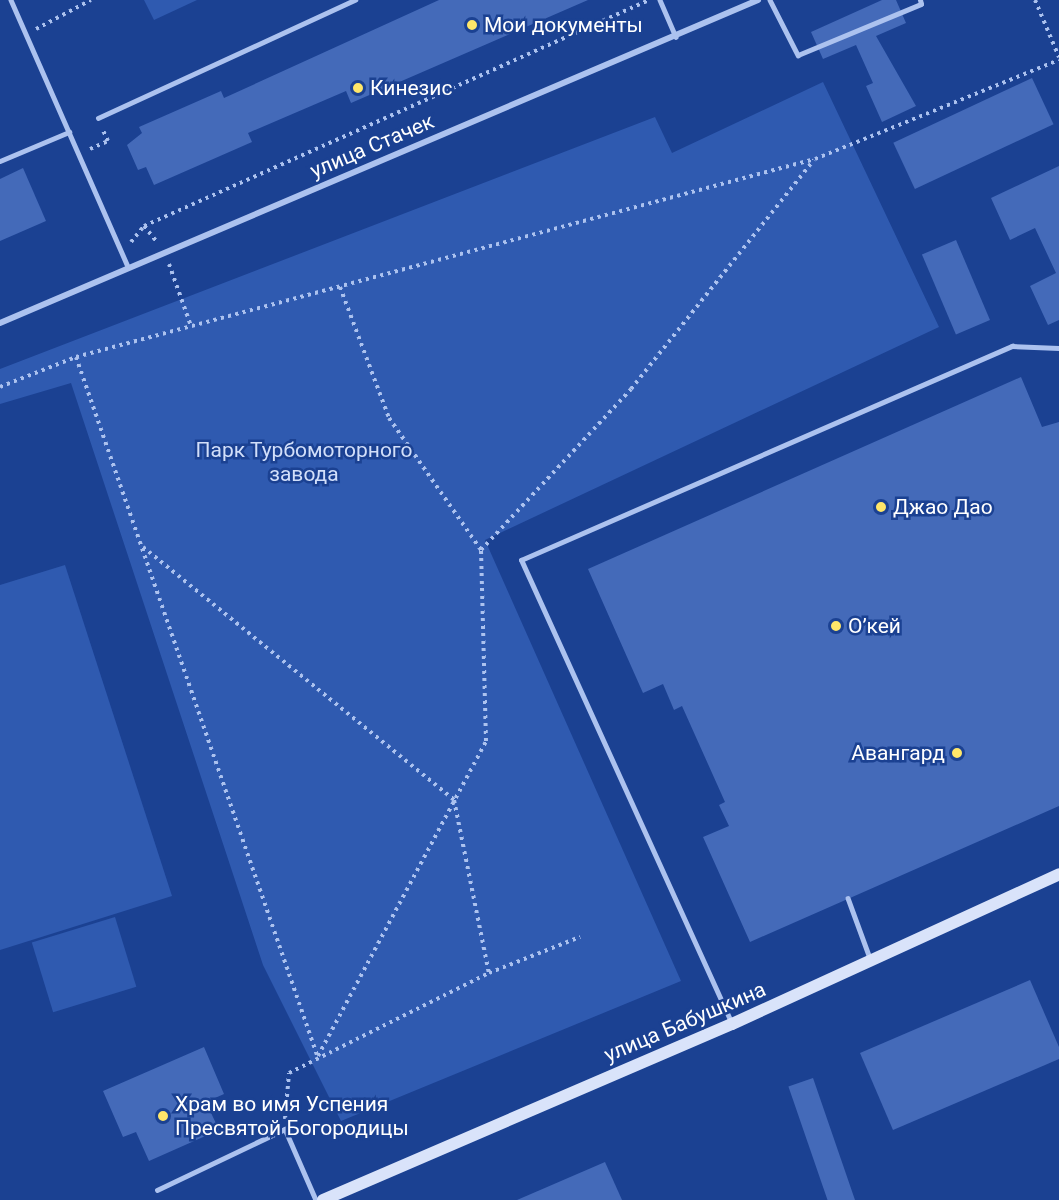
<!DOCTYPE html>
<html>
<head>
<meta charset="utf-8">
<style>
  body { margin:0 }
  #map { position:relative; width:1059px; height:1200px; overflow:hidden; background:#1b4192; font-family:Roboto,sans-serif }
  div>[style] { position:absolute }
  .green>* { inset:0; background:#2f5ab0; transform-origin:0 0 }
  .building>* { inset:0; background:#446ab9; transform-origin:0 0 }
  .path>* { height:4px; margin-top:-2px; transform-origin:0; background:repeating-linear-gradient(90deg,#acc2ef 0 3px,transparent 0 7.5px) }
  .lane>* { height:4.5px; margin:-2.25px; padding:0 2.25px; transform-origin:2.25px; border-radius:2.25px; background:#acc2ef }
  .street>* { height:6px; margin:-3px; padding:0 3px; transform-origin:3px; border-radius:3px; background:#acc2ef }
  .secondary>* { height:12px; margin:-6px; padding:0 6px; transform-origin:6px; border-radius:6px; background:#d9e3fa }
  .dots>* { width:16px; height:16px; translate:-50% -50%; box-sizing:border-box; border:3px solid #1b4192; border-radius:50% }
  span { translate:-50% -50%; white-space:nowrap; text-align:center; line-height:1.15; -webkit-text-stroke:5px #1b4192; paint-order:stroke }
  .poi-label { font-size:21px; color:#fff }
  .left { translate:0 -50%; text-align:left }
  .right { translate:-100% -50%; text-align:right }
  .street-label { font-size:21px; color:#fff }
  .park-label { font-size:21px; color:#d2dffa }
</style>
</head>
<body>
<div id="map">
  <div class="green">
    <i style="clip-path:polygon(144px 0,197px 0,154px 20px)"></i>
    <i style="clip-path:polygon(823px 82px,939px 327px,485px 540px,681px 981px,341px 1121px,263px 965px,71px 383px,0 404px,0 369px,655px 117px,672px 153px)"></i>
    <i style="clip-path:polygon(65px 565px,172px 896px,0 950px,0 585px)"></i>
    <i style="left:115px;top:917px;width:73px;height:87px;rotate:73deg"></i>
  </div>
  <div class="building">
    <i style="clip-path:polygon(439px 0,588px 0,351px 103px,346px 91px,248px 133px,252px 142px,154px 185px,146px 167px,138px 170px,127px 145px,142px 133px,139px 127px,221px 91px,224px 98px)"></i>
    <i style="clip-path:polygon(882px 0,896px 0,906px 23px,876px 36px,916px 106px,882px 122px,866px 86px,873px 83px,856px 45px,823px 59px,811px 32px)"></i>
    <i style="left:1032px;top:78px;width:51px;height:153px;rotate:65deg"></i>
    <i style="clip-path:polygon(1059px 166px,1059px 320px,1048px 325px,1030px 286px,1056px 273px,1035px 228px,1010px 240px,991px 198px)"></i>
    <i style="clip-path:polygon(23px 168px,46px 221px,0 241px,0 179px)"></i>
    <i style="left:956px;top:240px;width:87px;height:37px;rotate:67deg"></i>
    <i style="clip-path:polygon(1021px 377px,1042px 427px,1059px 422px,1059px 806px,750px 942px,703px 837px,729px 826px,719px 805px,725px 802px,682px 706px,674px 710px,663px 684px,643px 693px,588px 569px)"></i>
    <i style="clip-path:polygon(1030px 980px,1059px 1047px,1059px 1059px,893px 1130px,860px 1053px)"></i>
    <i style="clip-path:polygon(204px 1047px,224px 1094px,206px 1102px,219px 1130px,149px 1161px,136px 1132px,123px 1137px,103px 1091px)"></i>
    <i style="left:813px;top:1078px;width:129px;height:26px;rotate:71deg"></i>
    <i style="clip-path:polygon(605px 1162px,622px 1200px,517px 1200px)"></i>
  </div>
  <div class="path">
    <i style="left:1035px;top:0;width:62px;rotate:67.2deg"></i>
    <i style="left:36px;top:29px;width:62px;rotate:-27.8deg"></i>
    <i style="left:90px;top:149px;width:20px;rotate:-24deg"></i>
    <i style="left:108px;top:141px;width:14px;rotate:-115deg"></i>
    <i style="left:144px;top:226px;width:21px;rotate:51deg"></i>
    <i style="left:131px;top:242px;width:21px;rotate:-51deg"></i>
    <i style="left:144px;top:226px;width:553px;rotate:-24.11deg"></i>
    <i style="left:169px;top:264px;width:66px;rotate:70.5deg"></i>
    <i style="left:340px;top:287px;width:140px;rotate:69.5deg"></i>
    <i style="left:389px;top:418px;width:161px;rotate:55.1deg"></i>
    <i style="left:76px;top:357px;width:738px;rotate:70.95deg"></i>
    <i style="left:0;top:387px;width:82px;rotate:-21.5deg"></i>
    <i style="left:76px;top:357px;width:765px;rotate:-15deg"></i>
    <i style="left:815px;top:159px;width:263px;rotate:-22.1deg"></i>
    <i style="left:143px;top:547px;width:401px;rotate:39.1deg"></i>
    <i style="left:454px;top:800px;width:177px;rotate:78.6deg"></i>
    <i style="left:318px;top:1056px;width:357px;rotate:-61.9deg"></i>
    <i style="left:486px;top:741px;width:191px;rotate:-91.5deg"></i>
    <i style="left:481px;top:550px;width:220px;rotate:-47deg"></i>
    <i style="left:631px;top:389px;width:293px;rotate:-51.4deg"></i>
    <i style="left:285px;top:1119px;width:46px;rotate:-85deg"></i>
    <i style="left:289px;top:1073px;width:224px;rotate:-26.6deg"></i>
    <i style="left:489px;top:973px;width:98px;rotate:-21.6deg"></i>
  </div>
  <div class="lane">
    <i style="left:11px;top:0;width:292px;rotate:66.3deg"></i>
    <i style="left:660px;top:0;width:40px;rotate:66.6deg"></i>
    <i style="left:770px;top:0;width:62px;rotate:63deg"></i>
    <i style="left:798px;top:55px;width:133px;rotate:-22.5deg"></i>
    <i style="left:921px;top:4px;width:4px;rotate:-104deg"></i>
    <i style="left:98px;top:118px;width:283px;rotate:-24.7deg"></i>
    <i style="left:0;top:161px;width:75px;rotate:-22.8deg"></i>
    <i style="left:848px;top:898px;width:64px;rotate:69.9deg"></i>
    <i style="left:731px;top:1022px;width:507px;rotate:-114.44deg"></i>
    <i style="left:521px;top:560px;width:536px;rotate:-23.55deg"></i>
    <i style="left:1012px;top:346px;width:47px;rotate:2.4deg"></i>
    <i style="left:157px;top:1190px;width:142px;rotate:-25.5deg"></i>
    <i style="left:285px;top:1129px;width:77px;rotate:66.4deg"></i>
  </div>
  <div class="street">
    <i style="left:0;top:323px;width:824px;rotate:-23.08deg"></i>
  </div>
  <div class="secondary">
    <i style="left:323px;top:1200px;width:445px;rotate:-23.3deg"></i>
    <i style="left:732px;top:1024px;width:360px;rotate:-24.6deg"></i>
  </div>
  <div class="dots">
    <i style="left:472px;top:25px;background:#ffe669"></i>
    <i style="left:358px;top:88px;background:#ffe669"></i>
    <i style="left:881px;top:507px;background:#ffe669"></i>
    <i style="left:836px;top:626px;background:#ffe669"></i>
    <i style="left:957px;top:753px;background:#ffe669"></i>
    <i style="left:163px;top:1116px;background:#ffe669"></i>
  </div>
  <div class="poi-label">
    <span class="left" style="left:484px;top:25px">Мои документы</span>
    <span class="left" style="left:370px;top:88px">Кинезис</span>
    <span class="left" style="left:893px;top:507px">Джао Дао</span>
    <span class="left" style="left:848px;top:626px">О’кей</span>
    <span class="right" style="left:945px;top:753px">Авангард</span>
    <span class="left" style="left:175px;top:1116px">Храм во имя Успения<br>Пресвятой Богородицы</span>
  </div>
  <div class="street-label">
    <span style="left:372px;top:146px;rotate:-23deg">улица Стачек</span>
    <span style="left:685px;top:1022px;rotate:-23deg">улица Бабушкина</span>
  </div>
  <div class="park-label">
    <span style="left:304px;top:462px">Парк Турбомоторного<br>завода</span>
  </div>
</div>
</body>
</html>
